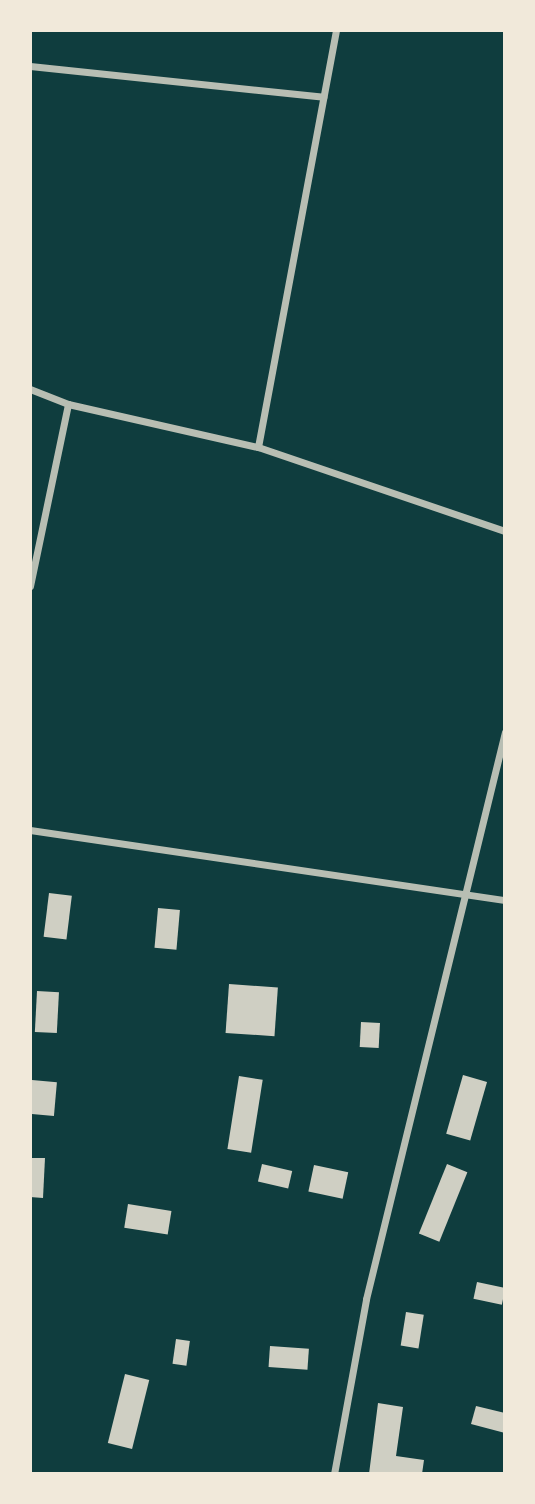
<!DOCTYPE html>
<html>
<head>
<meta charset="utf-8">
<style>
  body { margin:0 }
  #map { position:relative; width:535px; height:1504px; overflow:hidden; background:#0f3d3e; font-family:Cabin,sans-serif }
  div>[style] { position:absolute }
  .building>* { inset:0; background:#cfcfc3; transform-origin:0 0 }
  .minor>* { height:7px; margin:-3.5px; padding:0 3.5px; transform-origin:3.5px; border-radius:3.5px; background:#b8beb3 }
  span { translate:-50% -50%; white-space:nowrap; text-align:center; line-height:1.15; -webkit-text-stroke:7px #f1e9da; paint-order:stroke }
  .frame { position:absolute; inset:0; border:32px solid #f1e9da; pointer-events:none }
</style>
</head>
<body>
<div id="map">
  <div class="building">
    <i style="left:49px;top:893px;width:23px;height:44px;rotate:7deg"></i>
    <i style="left:158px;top:908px;width:22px;height:40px;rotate:5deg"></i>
    <i style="left:229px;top:984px;width:49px;height:49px;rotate:4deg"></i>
    <i style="left:37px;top:991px;width:22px;height:41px;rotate:3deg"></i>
    <i style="left:361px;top:1022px;width:19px;height:25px;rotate:3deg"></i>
    <i style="left:463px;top:1075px;width:25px;height:61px;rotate:16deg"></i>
    <i style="left:239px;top:1076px;width:24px;height:74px;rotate:9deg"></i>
    <i style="left:32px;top:1080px;width:25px;height:34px;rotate:5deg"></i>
    <i style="clip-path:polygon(30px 1158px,45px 1158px,43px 1198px,30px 1197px)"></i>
    <i style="left:262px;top:1164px;width:31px;height:18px;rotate:13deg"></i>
    <i style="left:447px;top:1164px;width:22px;height:75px;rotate:22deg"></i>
    <i style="left:314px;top:1165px;width:35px;height:27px;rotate:12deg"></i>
    <i style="left:128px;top:1204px;width:44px;height:24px;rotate:9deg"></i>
    <i style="left:477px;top:1282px;width:29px;height:17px;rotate:12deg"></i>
    <i style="left:406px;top:1312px;width:18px;height:34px;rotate:9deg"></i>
    <i style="left:176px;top:1339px;width:14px;height:25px;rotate:8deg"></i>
    <i style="left:270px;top:1346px;width:39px;height:21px;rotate:4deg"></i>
    <i style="left:125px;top:1374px;width:25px;height:71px;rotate:14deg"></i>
    <i style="clip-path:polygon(378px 1403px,403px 1407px,396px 1456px,424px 1460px,422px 1474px,369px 1474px)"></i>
    <i style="clip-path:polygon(476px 1406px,505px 1413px,505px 1433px,471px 1424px)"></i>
  </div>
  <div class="minor">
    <i style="left:30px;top:66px;width:295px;rotate:6deg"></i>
    <i style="left:30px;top:389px;width:41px;rotate:21.5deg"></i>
    <i style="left:68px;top:404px;width:195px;rotate:12.8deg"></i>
    <i style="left:258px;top:447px;width:261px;rotate:18.8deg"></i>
    <i style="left:258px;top:447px;width:424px;rotate:-79.4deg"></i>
    <i style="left:30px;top:586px;width:186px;rotate:-78.2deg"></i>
    <i style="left:30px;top:830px;width:480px;rotate:8.4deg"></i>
    <i style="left:334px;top:1474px;width:178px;rotate:-79.6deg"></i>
    <i style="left:366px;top:1299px;width:584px;rotate:-76.23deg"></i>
  </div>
  <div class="frame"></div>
</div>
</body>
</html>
